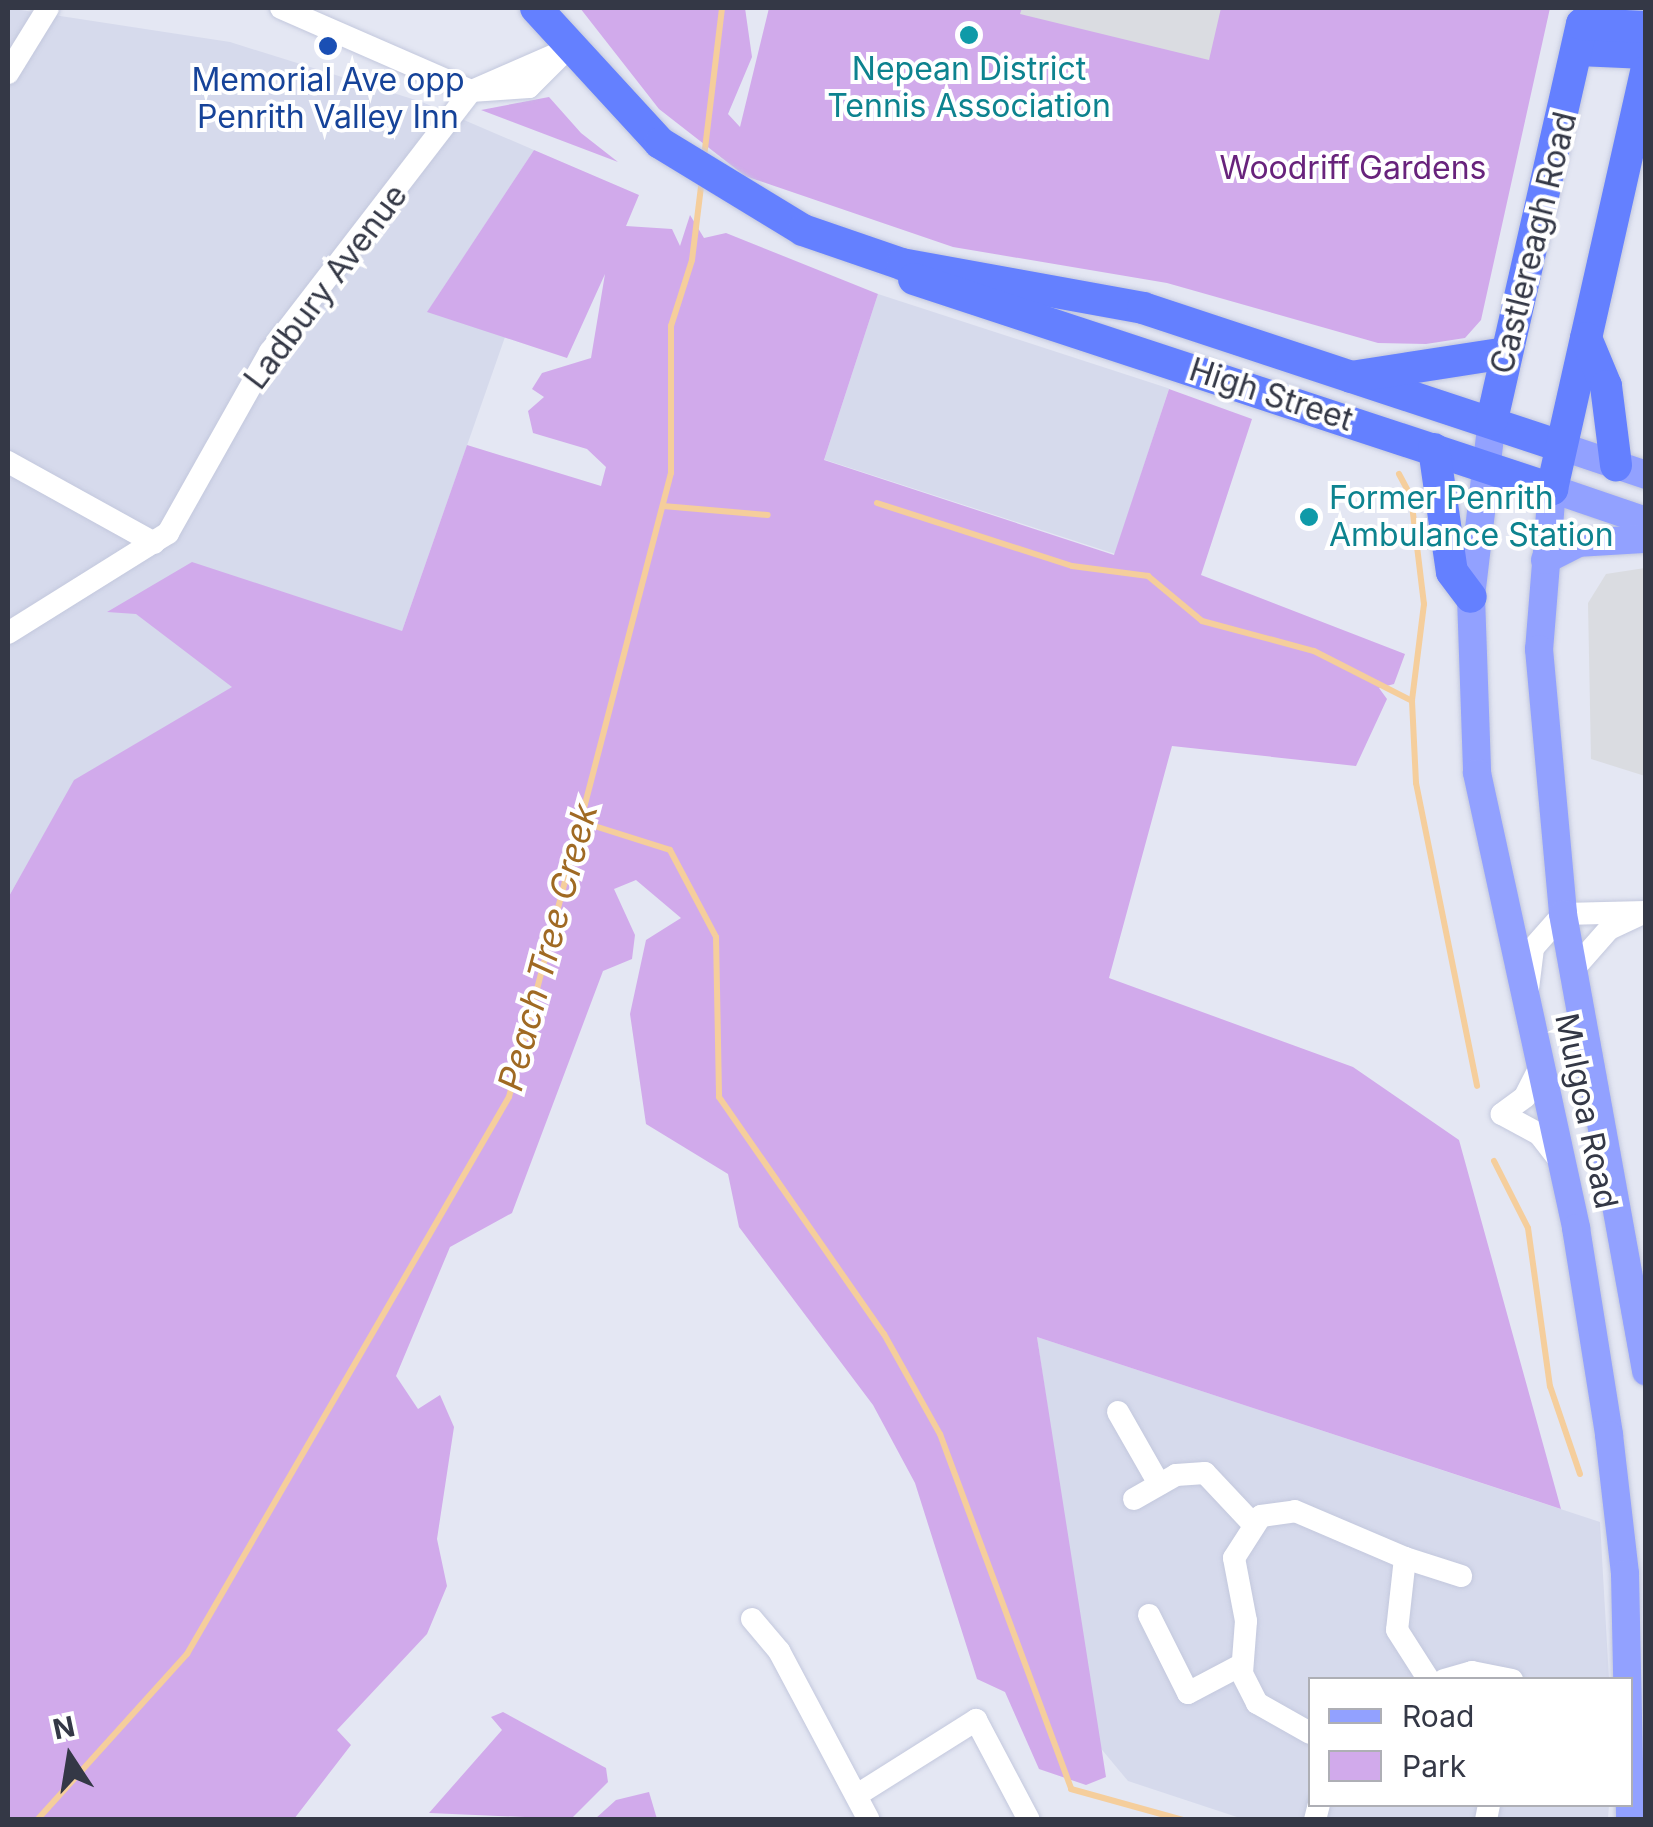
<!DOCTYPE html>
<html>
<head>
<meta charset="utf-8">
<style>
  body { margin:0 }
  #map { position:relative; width:1653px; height:1827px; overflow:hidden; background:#e4e7f3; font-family:Inter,sans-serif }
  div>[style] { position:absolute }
  .residential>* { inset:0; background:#d6daec; transform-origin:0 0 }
  .green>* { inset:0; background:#d1aaeb }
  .parking>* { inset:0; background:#dadce1 }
  .stream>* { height:6px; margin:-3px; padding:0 3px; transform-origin:3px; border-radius:3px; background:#f5ce9c }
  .roads { filter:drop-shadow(0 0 2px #c3c8dd) drop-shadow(0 0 2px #c3c8dd) }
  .minor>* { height:22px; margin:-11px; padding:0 11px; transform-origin:11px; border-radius:11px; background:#fff }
  .major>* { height:28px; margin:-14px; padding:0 14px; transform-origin:14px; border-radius:14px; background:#92a1ff }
  .highway>* { height:32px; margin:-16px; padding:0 16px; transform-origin:16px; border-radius:16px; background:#6480ff }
  .dots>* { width:28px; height:28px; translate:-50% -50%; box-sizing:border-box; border:5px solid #fff; border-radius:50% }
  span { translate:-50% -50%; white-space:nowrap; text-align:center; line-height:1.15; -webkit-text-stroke:8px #fff; paint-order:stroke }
  .culture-label { font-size:32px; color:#0d838f }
  .left { translate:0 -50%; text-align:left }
  .transit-label { font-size:32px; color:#164399 }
  .park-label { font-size:32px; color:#68237c }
  .street-label { font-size:32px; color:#343846 }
  .water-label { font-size:35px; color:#a06a23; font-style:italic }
  .frame { position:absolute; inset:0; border:10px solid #343846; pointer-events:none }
  .legend { position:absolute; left:1308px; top:1677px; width:325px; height:130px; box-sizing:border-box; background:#fff; border:2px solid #aeafb5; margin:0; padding:12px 18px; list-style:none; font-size:30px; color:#343846 }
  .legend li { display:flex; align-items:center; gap:20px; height:50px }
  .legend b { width:50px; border:2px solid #aeafb5 }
  .north { position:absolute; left:20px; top:1707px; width:100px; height:100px; -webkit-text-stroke:8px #fff; paint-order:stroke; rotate:348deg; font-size:28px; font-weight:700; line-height:40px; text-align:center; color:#343846 }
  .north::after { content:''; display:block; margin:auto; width:35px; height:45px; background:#343846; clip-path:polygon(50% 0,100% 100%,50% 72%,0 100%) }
</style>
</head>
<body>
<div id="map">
  <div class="residential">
    <i style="clip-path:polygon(8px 8px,230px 42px,422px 102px,534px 150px,428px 311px,505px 337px,402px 631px,233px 687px,75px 780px,8px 898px)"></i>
    <i style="left:878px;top:294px;width:306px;height:174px;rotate:18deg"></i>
    <i style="clip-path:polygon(1037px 1337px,1600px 1522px,1609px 1679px,1310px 1680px,1310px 1804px,1609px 1805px,1608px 1819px,1243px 1819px,1128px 1781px,1098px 1745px)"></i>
  </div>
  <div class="green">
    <i style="clip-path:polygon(580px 8px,745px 8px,752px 57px,728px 114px,740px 127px,769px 8px,1550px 8px,1481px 320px,1465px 338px,1426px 344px,1378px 343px,1167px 283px,953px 247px,745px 176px,659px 109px)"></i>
    <i style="clip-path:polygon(549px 97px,581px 133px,618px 162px,481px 110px)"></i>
    <i style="clip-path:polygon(534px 150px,639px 195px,626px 226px,672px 229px,680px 246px,690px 215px,704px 238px,726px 233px,878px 294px,824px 460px,1114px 555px,1169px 389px,1252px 419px,1201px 575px,1405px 654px,1394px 684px,1379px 688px,1387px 699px,1356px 766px,1172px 746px,1109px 978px,1353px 1067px,1459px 1140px,1561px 1509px,1037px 1337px,1106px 1777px,1086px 1785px,1039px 1769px,1005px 1692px,977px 1679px,915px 1483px,873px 1405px,739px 1227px,728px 1174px,646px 1124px,630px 1014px,646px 940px,681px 918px,636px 880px,614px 889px,635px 935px,632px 959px,603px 971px,512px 1213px,450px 1247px,396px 1376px,418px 1409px,440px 1395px,454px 1427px,437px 1539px,447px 1586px,427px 1634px,337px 1730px,351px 1745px,294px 1819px,8px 1819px,8px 898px,74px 780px,232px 687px,136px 614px,107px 612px,192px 562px,402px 631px,467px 445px,601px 486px,606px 467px,587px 449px,533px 433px,528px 411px,544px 397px,532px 389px,542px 373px,591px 358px,605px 274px,567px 358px,427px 312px)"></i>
    <i style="clip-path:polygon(503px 1712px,606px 1768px,608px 1782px,571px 1819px,429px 1813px,502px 1730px,491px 1717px)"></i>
    <i style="clip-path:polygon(649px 1792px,657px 1819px,595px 1819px,616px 1800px)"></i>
  </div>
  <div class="parking">
    <i style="clip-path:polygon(1022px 8px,1221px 8px,1209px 60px,1020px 14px)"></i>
    <i style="clip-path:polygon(1645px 568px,1646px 568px,1645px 776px,1591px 759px,1588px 603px,1606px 574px)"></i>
  </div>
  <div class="stream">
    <i style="left:704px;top:157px;width:150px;rotate:-83.1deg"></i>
    <i style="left:1399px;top:474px;width:26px;rotate:62deg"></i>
    <i style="left:1411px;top:497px;width:108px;rotate:83.1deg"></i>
    <i style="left:1424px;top:604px;width:98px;rotate:97.1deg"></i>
    <i style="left:877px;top:503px;width:205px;rotate:17.9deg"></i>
    <i style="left:1072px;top:566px;width:77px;rotate:7.5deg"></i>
    <i style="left:1148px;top:576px;width:70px;rotate:39.8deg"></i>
    <i style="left:1202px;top:621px;width:116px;rotate:15deg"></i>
    <i style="left:1314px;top:651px;width:110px;rotate:27deg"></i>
    <i style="left:1412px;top:701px;width:82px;rotate:87.2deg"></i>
    <i style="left:1416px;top:783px;width:309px;rotate:78.6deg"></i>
    <i style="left:663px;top:506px;width:105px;rotate:4.9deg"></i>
    <i style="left:585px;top:823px;width:89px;rotate:17.6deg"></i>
    <i style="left:670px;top:850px;width:98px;rotate:62.1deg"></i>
    <i style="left:716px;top:937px;width:160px;rotate:88.9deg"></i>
    <i style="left:719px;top:1097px;width:289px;rotate:55.2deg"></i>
    <i style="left:884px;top:1334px;width:115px;rotate:60.8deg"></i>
    <i style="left:940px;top:1434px;width:378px;rotate:69.7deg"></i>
    <i style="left:1071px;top:1789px;width:116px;rotate:15.5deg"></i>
    <i style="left:1494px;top:1161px;width:75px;rotate:63.1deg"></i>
    <i style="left:1528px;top:1228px;width:160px;rotate:82.1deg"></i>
    <i style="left:1550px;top:1386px;width:93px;rotate:71.2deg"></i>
    <i style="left:37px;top:1820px;width:224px;rotate:-47.9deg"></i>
    <i style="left:187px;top:1654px;width:643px;rotate:-59.97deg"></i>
    <i style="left:509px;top:1097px;width:645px;rotate:-75.45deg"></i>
    <i style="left:671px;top:473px;width:147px;rotate:-90deg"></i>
    <i style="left:671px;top:326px;width:69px;rotate:-72.3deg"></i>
    <i style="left:692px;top:260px;width:82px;rotate:-83deg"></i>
  </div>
  <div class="roads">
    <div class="minor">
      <i style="left:281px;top:8px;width:207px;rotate:23.6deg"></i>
      <i style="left:471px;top:91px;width:58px;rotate:-3.9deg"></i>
      <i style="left:529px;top:87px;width:52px;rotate:-45deg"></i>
      <i style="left:8px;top:73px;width:76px;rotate:-58.4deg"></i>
      <i style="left:474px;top:90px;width:100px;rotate:-23.5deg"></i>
      <i style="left:8px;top:462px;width:167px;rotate:29deg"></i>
      <i style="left:8px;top:633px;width:189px;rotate:-32deg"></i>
      <i style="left:168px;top:533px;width:208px;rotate:-60.6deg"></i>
      <i style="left:270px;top:352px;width:329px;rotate:-52.4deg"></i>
      <i style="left:1572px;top:971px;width:56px;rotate:-48.6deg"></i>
      <i style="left:1609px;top:929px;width:40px;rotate:-25deg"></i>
      <i style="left:1528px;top:989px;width:41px;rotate:-83deg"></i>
      <i style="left:1533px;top:948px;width:45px;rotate:-48.6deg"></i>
      <i style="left:1563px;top:914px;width:83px;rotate:-1.4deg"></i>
      <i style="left:1541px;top:1065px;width:36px;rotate:117deg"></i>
      <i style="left:1525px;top:1097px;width:29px;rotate:144deg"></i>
      <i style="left:1502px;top:1114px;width:42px;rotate:28.4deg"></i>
      <i style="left:1539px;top:1134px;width:36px;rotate:52deg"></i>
      <i style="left:1118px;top:1412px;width:83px;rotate:60.3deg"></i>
      <i style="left:1134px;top:1499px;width:48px;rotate:-29.7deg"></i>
      <i style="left:1176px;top:1475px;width:29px;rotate:-4deg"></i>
      <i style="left:1205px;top:1473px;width:69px;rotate:46.8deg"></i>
      <i style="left:1405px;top:1558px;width:59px;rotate:17.8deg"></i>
      <i style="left:1149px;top:1615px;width:87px;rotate:63.4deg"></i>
      <i style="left:1188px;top:1693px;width:60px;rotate:-27.8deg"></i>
      <i style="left:752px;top:1619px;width:42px;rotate:49.8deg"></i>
      <i style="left:779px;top:1651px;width:191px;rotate:62deg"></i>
      <i style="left:1444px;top:1680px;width:29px;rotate:-16deg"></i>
      <i style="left:1472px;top:1672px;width:41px;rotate:11.3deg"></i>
      <i style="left:1310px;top:1733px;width:61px;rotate:-150.5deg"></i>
      <i style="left:1257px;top:1703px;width:34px;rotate:-117deg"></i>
      <i style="left:1242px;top:1673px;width:52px;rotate:-85.6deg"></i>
      <i style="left:1246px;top:1621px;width:64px;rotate:-100.8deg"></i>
      <i style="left:1234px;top:1558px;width:50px;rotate:-57.3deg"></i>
      <i style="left:1261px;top:1516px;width:34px;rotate:-8deg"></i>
      <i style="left:1295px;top:1511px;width:120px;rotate:23.1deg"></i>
      <i style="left:1405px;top:1558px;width:72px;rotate:96.3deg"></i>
      <i style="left:1397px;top:1630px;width:59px;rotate:57.4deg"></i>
      <i style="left:857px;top:1795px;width:141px;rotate:-32.2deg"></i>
      <i style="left:976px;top:1720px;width:113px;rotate:62.1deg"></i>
      <i style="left:1315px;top:1820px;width:16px;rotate:-76deg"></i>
      <i style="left:1486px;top:1820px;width:16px;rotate:-79deg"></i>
    </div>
    <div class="major">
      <i style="left:1492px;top:420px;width:178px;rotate:96.8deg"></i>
      <i style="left:1471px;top:597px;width:176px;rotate:88deg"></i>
      <i style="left:1477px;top:773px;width:466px;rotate:77.7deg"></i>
      <i style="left:1576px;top:1228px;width:210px;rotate:80.9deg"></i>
      <i style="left:1609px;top:1435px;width:140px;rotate:83.4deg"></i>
      <i style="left:1625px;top:1574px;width:246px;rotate:88.8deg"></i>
      <i style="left:1560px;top:446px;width:91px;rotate:18.6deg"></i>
      <i style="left:1646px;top:521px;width:99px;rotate:-161.2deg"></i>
      <i style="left:1552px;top:489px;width:161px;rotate:94.6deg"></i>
      <i style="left:1539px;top:649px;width:266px;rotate:84.8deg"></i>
      <i style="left:1563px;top:914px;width:465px;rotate:79.7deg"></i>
      <i style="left:1545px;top:560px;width:37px;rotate:-27deg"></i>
      <i style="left:1578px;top:543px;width:68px;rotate:-3.4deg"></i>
    </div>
    <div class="highway">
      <i style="left:536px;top:8px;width:183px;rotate:47.4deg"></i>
      <i style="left:660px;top:143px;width:167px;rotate:31.3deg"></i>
      <i style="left:803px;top:230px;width:105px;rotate:19deg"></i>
      <i style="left:902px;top:264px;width:245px;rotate:10.3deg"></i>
      <i style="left:1143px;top:308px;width:439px;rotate:18.3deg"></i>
      <i style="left:1579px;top:50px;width:67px;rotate:2.6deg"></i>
      <i style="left:914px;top:279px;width:672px;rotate:18.22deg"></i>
      <i style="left:1552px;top:489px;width:428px;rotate:-77.3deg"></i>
      <i style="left:1586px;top:338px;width:52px;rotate:67.4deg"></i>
      <i style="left:1606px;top:386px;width:80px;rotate:82.8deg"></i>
      <i style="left:1351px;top:377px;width:157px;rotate:-8.8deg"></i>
      <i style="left:1492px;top:420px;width:406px;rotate:-77.2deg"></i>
      <i style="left:1582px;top:24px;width:64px;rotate:2.7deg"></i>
      <i style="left:1434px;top:449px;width:124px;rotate:81.7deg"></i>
      <i style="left:1452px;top:572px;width:31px;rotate:53deg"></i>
    </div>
  </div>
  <div class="dots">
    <i style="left:969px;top:35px;background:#0f9aa8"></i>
    <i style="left:328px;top:46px;background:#1a4fb4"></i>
    <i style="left:1309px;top:517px;background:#0f9aa8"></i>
  </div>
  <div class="culture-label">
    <span style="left:969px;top:88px">Nepean District<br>Tennis Association</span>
    <span class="left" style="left:1329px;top:517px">Former Penrith<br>Ambulance Station</span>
  </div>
  <div class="transit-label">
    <span style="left:328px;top:99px">Memorial Ave opp<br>Penrith Valley Inn</span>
  </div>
  <div class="park-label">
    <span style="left:1353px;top:168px">Woodriff Gardens</span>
  </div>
  <div class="street-label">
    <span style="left:1534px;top:243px;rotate:-76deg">Castlereagh Road</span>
    <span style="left:326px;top:287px;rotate:-53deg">Ladbury Avenue</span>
    <span style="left:1271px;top:395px;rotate:18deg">High Street</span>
    <span style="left:1586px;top:1111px;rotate:78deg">Mulgoa Road</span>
  </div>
  <div class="water-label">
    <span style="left:547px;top:947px;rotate:-75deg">Peach Tree Creek</span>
  </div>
  <div class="frame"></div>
  <ul class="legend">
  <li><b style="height:12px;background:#92a1ff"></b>Road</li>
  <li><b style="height:28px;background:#d1aaeb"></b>Park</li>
  </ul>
  <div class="north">N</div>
</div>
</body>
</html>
